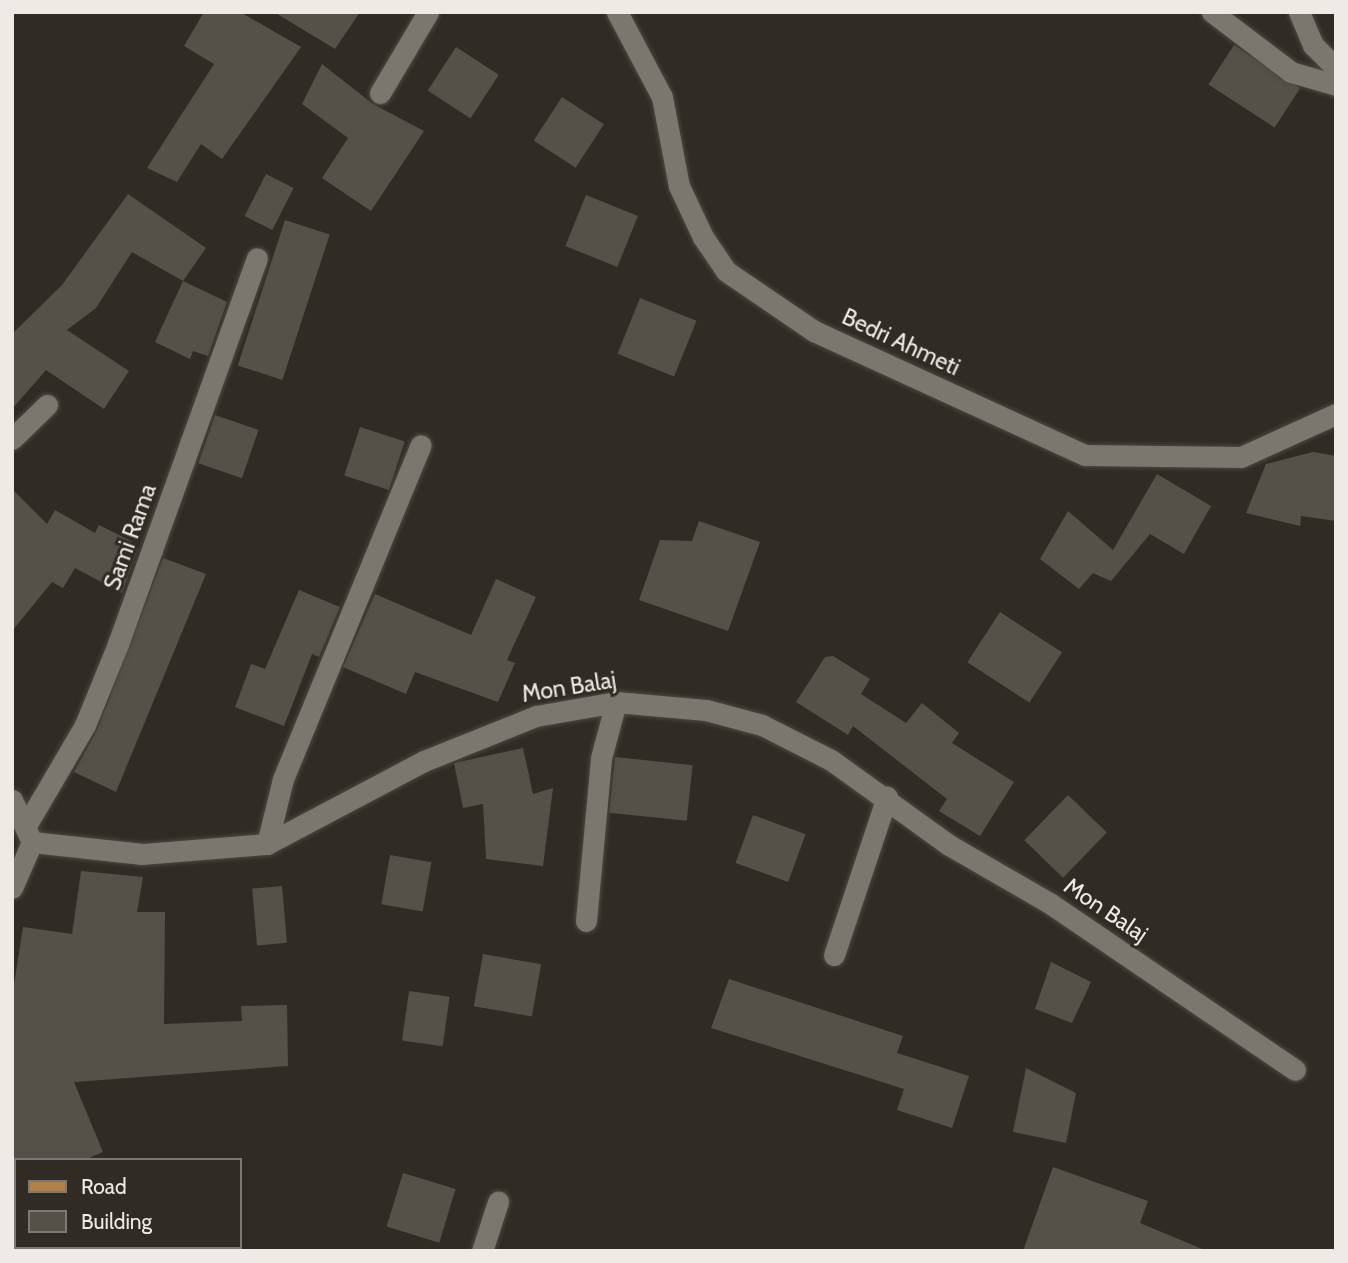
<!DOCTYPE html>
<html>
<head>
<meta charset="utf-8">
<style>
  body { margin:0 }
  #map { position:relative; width:1348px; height:1263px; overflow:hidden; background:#302c25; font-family:Cabin,sans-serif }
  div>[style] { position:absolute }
  .building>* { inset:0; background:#555149; transform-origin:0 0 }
  .roads { filter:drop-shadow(0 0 2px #4b4842) drop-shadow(0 0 2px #4b4842) }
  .minor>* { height:21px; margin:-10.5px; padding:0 10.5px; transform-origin:10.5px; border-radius:10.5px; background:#7b776f }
  .major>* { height:21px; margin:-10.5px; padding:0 10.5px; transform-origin:10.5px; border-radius:10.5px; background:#ae824a }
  span { translate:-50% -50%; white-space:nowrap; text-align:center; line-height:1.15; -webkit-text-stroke:6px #302c25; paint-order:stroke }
  .street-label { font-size:23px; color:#eeebe7 }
  .frame { position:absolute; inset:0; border:14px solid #eeebe7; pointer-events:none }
  .legend { position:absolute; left:14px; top:1158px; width:228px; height:91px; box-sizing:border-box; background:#302c25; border:2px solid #7c7873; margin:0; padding:9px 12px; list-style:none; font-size:21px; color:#eeebe7 }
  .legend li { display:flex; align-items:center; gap:14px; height:35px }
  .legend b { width:35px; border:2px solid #7c7873 }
</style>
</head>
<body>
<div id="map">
  <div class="building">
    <i style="clip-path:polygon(204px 12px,240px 12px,301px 47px,222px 159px,201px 144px,177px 182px,147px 168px,214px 64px,184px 46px)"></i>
    <i style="clip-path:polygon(274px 12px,360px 12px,335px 49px)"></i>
    <i style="left:1234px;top:45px;width:79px;height:47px;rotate:33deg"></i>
    <i style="left:456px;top:47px;width:51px;height:52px;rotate:33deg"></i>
    <i style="clip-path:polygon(322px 64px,373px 104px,424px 131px,371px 211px,322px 178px,348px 138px,302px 104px)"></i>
    <i style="left:562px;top:97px;width:50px;height:52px;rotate:33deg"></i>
    <i style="left:266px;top:174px;width:31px;height:47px;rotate:27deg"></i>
    <i style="clip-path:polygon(128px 194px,206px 248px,183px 281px,132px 252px,96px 308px,67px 330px,129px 371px,104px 409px,46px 370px,12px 409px,12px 334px,62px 285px)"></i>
    <i style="left:586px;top:195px;width:56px;height:55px;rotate:22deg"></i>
    <i style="left:285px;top:220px;width:47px;height:153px;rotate:18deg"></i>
    <i style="clip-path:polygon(183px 281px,227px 302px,208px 356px,193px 351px,190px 359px,155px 342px)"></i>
    <i style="left:640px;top:298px;width:61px;height:60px;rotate:22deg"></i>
    <i style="left:215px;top:415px;width:46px;height:51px;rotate:19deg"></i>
    <i style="left:360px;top:427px;width:47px;height:51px;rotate:18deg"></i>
    <i style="clip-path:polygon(1313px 452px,1336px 456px,1336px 521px,1301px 516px,1300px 526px,1246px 513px,1266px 464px)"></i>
    <i style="clip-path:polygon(1157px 474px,1211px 506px,1184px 554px,1150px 534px,1111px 581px,1093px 573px,1079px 589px,1040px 559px,1068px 511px,1113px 550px)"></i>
    <i style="clip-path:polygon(12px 489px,47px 524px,55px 510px,95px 533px,99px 525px,131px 541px,138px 548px,122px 593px,75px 568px,63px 588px,52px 582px,12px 631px)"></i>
    <i style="clip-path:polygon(699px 521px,760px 542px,728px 631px,639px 600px,660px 540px,692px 541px)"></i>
    <i style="clip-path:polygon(163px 558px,206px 574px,116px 792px,74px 772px,97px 730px)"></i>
    <i style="clip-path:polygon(496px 579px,536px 597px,507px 660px,515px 663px,498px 702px,415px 672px,406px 694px,343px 667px,375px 594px,471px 635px)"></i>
    <i style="clip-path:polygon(299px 590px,340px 607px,319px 657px,312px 654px,284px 726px,235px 707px,251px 664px,265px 669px)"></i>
    <i style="left:1000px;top:612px;width:74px;height:60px;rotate:33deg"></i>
    <i style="clip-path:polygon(833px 656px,870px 679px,861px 694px,906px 723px,922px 703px,959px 733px,952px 743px,1014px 782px,980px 836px,939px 811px,947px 799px,853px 726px,848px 735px,796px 702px,825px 657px)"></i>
    <i style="clip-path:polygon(523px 748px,533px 794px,553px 788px,543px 866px,486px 859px,483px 804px,463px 808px,454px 763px)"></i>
    <i style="left:615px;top:757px;width:78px;height:56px;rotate:6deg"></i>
    <i style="left:1068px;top:795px;width:54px;height:63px;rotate:44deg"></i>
    <i style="left:753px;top:815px;width:56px;height:51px;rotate:20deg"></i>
    <i style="left:390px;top:855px;width:42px;height:50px;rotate:10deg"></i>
    <i style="clip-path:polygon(81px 871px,143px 877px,137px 912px,165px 912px,164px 1024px,242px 1021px,241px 1006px,287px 1005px,288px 1066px,74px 1082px,103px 1152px,84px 1160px,12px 1160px,12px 997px,23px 927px,72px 934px)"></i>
    <i style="left:282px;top:886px;width:57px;height:30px;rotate:85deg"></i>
    <i style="left:483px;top:954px;width:59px;height:53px;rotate:10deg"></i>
    <i style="clip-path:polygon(1051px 962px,1091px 982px,1072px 1023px,1035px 1009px)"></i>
    <i style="clip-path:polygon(729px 979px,903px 1036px,897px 1053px,969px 1076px,952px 1128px,897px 1110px,904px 1089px,711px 1028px)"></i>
    <i style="left:409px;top:991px;width:41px;height:50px;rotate:8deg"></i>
    <i style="clip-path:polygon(1026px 1068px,1076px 1093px,1066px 1143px,1013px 1132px)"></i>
    <i style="clip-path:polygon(1053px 1167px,1148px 1201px,1140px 1223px,1207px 1251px,1023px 1251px)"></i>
    <i style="left:403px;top:1173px;width:55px;height:56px;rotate:17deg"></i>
  </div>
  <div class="roads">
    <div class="minor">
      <i style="left:617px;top:12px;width:96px;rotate:62.1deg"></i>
      <i style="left:662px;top:97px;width:91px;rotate:79.2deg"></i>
      <i style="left:679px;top:186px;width:56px;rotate:64.8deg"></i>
      <i style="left:703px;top:237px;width:41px;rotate:55.9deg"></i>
      <i style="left:726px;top:271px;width:107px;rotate:34.3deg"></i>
      <i style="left:814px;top:331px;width:298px;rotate:24.6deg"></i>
      <i style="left:1085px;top:455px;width:156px;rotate:0.7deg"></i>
      <i style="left:1241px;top:457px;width:104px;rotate:-24.4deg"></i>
      <i style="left:1212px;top:12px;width:99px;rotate:37.2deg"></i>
      <i style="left:1291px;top:72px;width:47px;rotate:16.1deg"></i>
      <i style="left:1299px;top:12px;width:36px;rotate:67deg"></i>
      <i style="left:1313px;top:45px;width:33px;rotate:45deg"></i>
      <i style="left:380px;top:93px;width:94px;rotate:-59.3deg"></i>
      <i style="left:12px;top:439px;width:49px;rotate:-44.2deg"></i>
      <i style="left:12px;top:800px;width:47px;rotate:64.5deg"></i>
      <i style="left:32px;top:842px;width:50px;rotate:113.5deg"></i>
      <i style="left:27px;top:824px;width:115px;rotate:-59.6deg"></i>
      <i style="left:85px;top:725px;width:87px;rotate:-67.8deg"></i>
      <i style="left:118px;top:644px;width:410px;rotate:-70.2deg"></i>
      <i style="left:32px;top:842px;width:111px;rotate:6.2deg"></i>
      <i style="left:142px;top:854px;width:125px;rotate:-4.6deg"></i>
      <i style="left:267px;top:844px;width:178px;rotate:-27.9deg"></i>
      <i style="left:424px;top:761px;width:121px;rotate:-21.9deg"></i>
      <i style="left:536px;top:716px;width:81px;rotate:-9.9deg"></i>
      <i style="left:616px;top:702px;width:90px;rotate:5.1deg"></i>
      <i style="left:706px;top:710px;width:58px;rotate:15deg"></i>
      <i style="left:762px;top:725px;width:77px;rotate:26.9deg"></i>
      <i style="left:831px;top:760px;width:145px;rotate:35.8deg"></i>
      <i style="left:949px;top:845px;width:118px;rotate:30deg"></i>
      <i style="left:1051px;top:904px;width:295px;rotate:34.2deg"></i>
      <i style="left:267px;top:844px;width:67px;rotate:-76.2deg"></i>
      <i style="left:283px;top:779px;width:361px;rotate:-67.6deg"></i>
      <i style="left:586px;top:921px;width:164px;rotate:-84.7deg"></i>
      <i style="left:601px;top:758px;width:58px;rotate:-75deg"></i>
      <i style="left:834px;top:955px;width:167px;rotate:-71.5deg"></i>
      <i style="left:482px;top:1251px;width:52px;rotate:-71.9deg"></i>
    </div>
    <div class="major">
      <i style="left:12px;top:1204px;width:6px;rotate:45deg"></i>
      <i style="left:49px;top:1247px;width:5px;rotate:53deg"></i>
    </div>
  </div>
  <div class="street-label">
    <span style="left:901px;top:342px;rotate:25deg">Bedri Ahmeti</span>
    <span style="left:130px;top:537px;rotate:-70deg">Sami Rama</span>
    <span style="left:569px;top:687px;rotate:-9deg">Mon Balaj</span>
    <span style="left:1106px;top:910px;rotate:34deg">Mon Balaj</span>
  </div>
  <div class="frame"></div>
  <ul class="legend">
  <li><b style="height:9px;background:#ae824a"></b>Road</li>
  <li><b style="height:19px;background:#555149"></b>Building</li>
  </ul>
</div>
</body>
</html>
